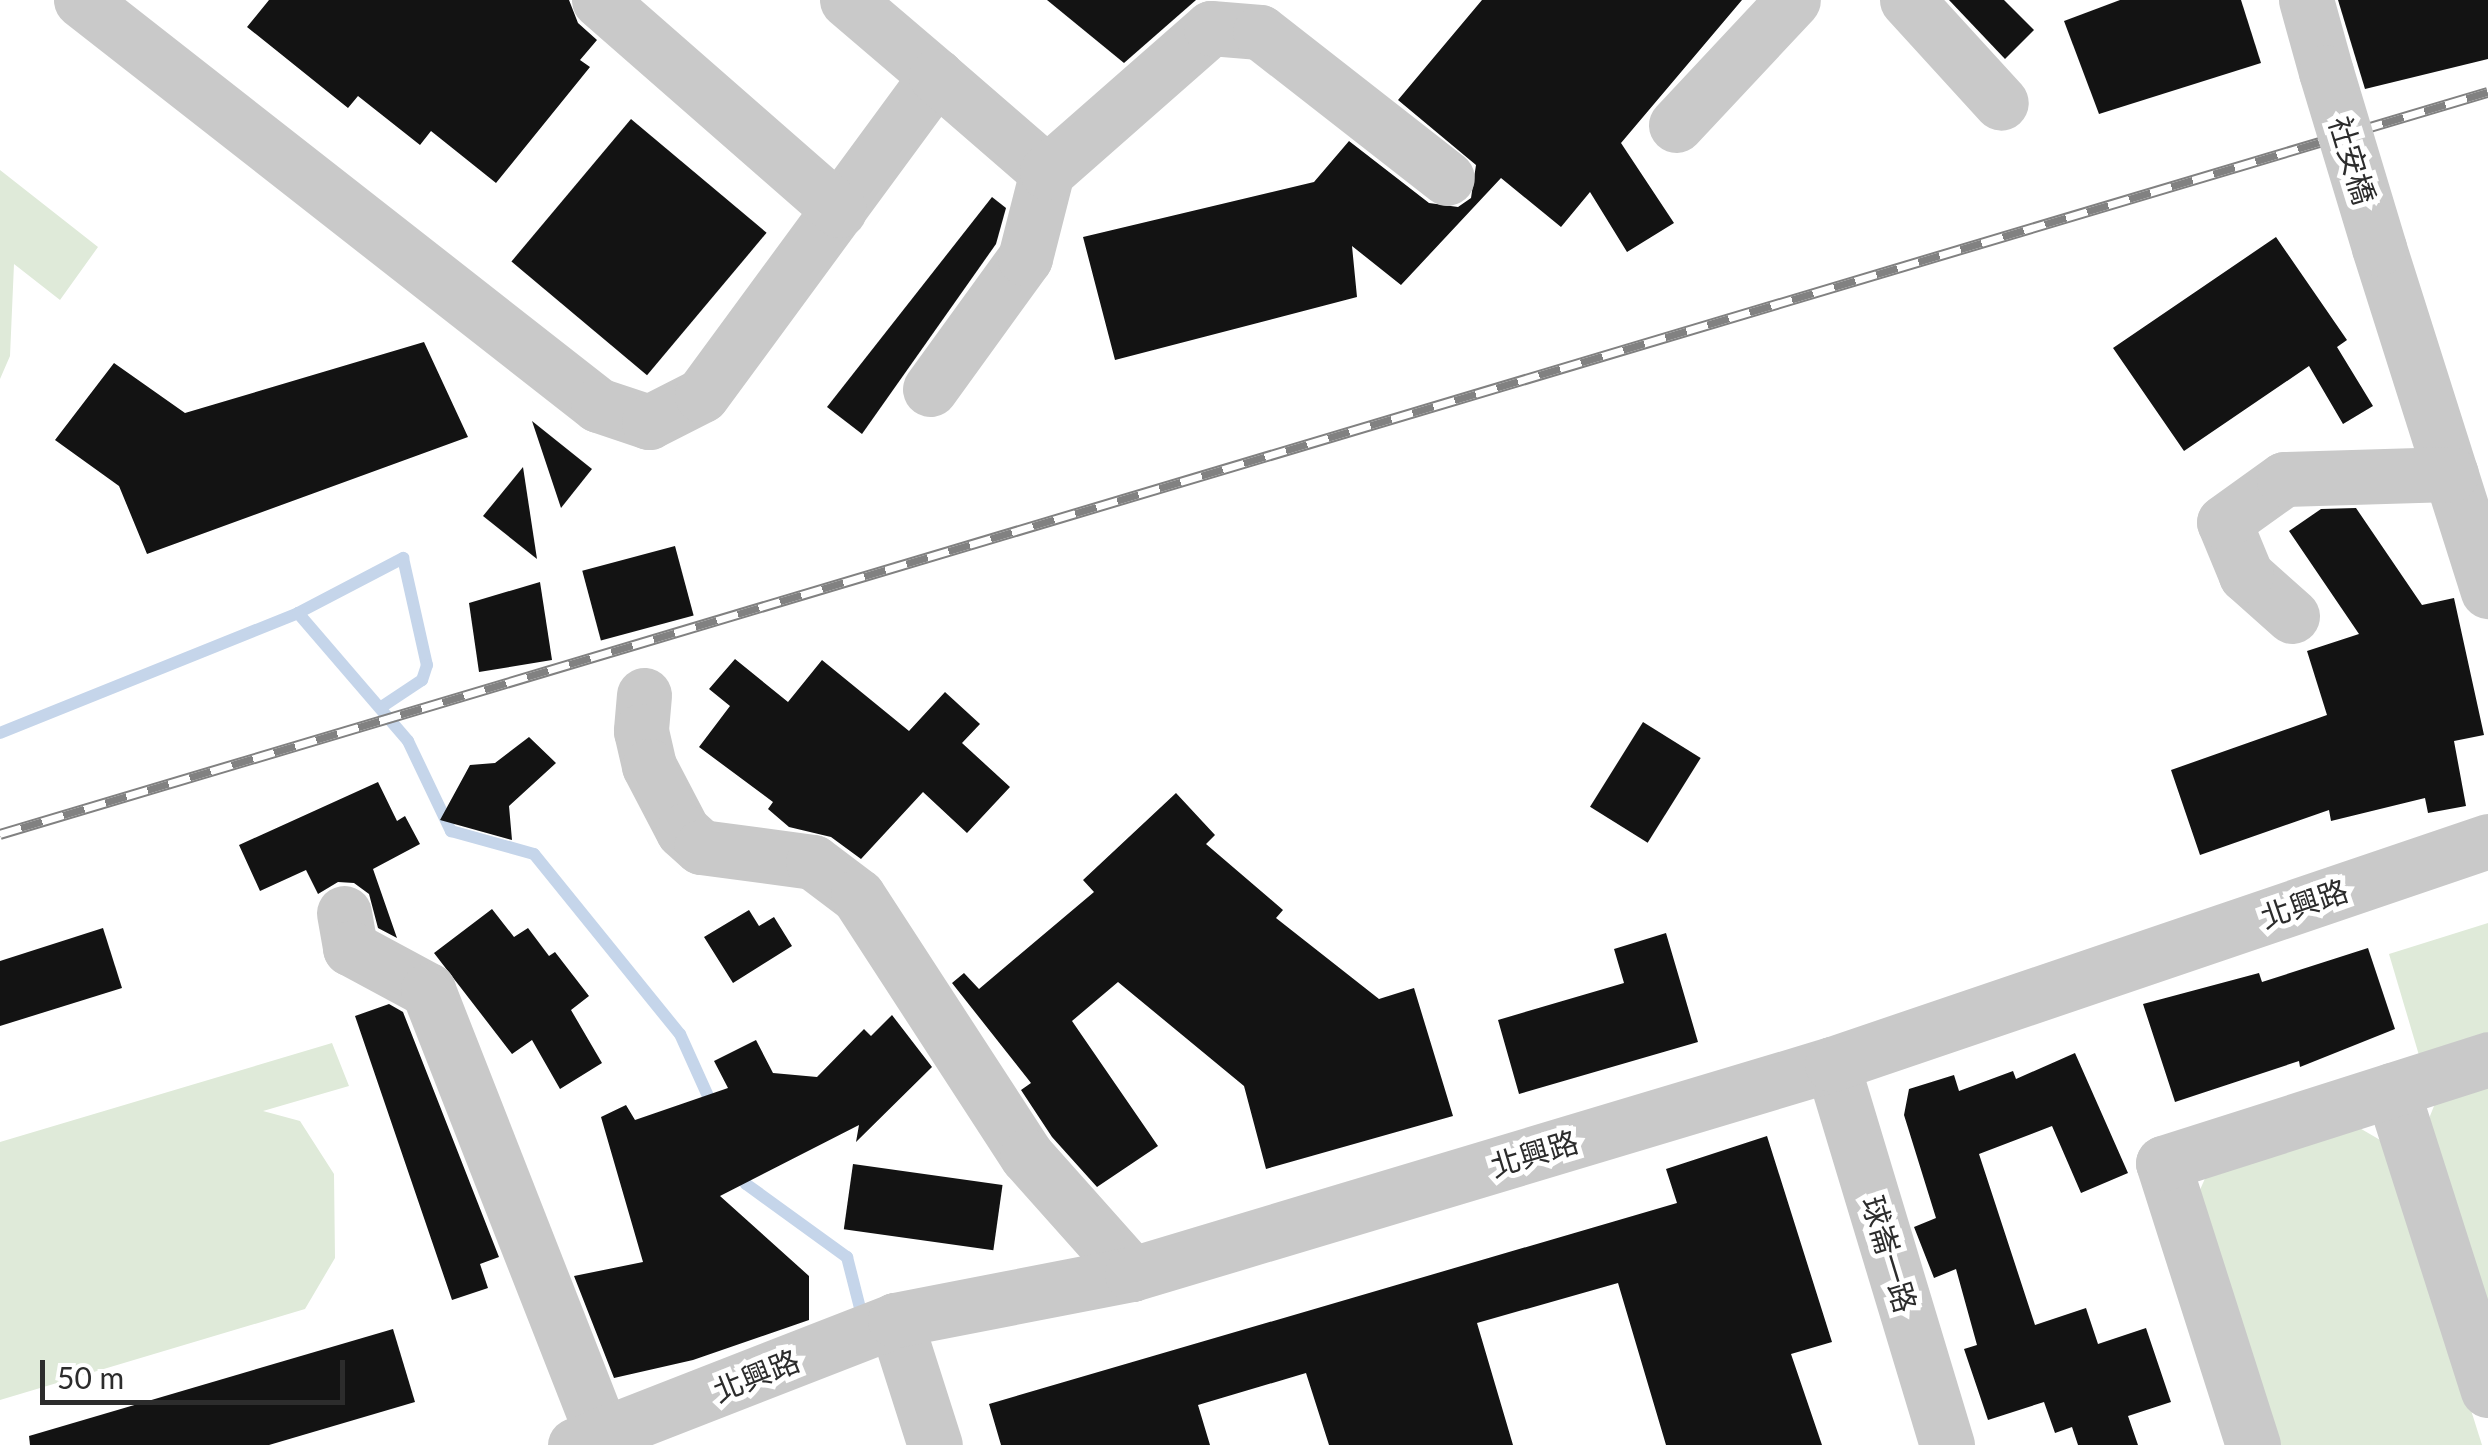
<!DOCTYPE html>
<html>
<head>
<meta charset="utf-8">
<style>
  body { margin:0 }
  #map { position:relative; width:2488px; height:1445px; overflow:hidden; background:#fff; font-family:Lato,"Noto Sans TC",sans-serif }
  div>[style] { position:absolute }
  .green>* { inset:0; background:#dfead9 }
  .stream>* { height:12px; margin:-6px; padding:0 6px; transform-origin:6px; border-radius:6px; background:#c5d5ea }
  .building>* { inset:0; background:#131313; transform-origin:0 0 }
  .minor>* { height:55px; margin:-27.5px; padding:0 27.5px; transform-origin:27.5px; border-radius:27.5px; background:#c9c9c9 }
  .rail>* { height:11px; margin-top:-5.5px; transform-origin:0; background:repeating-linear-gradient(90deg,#fff 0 22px,#818181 0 44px); box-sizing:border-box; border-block:2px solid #818181 }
  .minor-bridge>* { height:55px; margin:-27.5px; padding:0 27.5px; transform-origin:27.5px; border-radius:27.5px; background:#c9c9c9 }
  span { translate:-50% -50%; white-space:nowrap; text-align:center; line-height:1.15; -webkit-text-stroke:10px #fff; paint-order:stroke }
  .street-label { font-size:30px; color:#2c2c2c }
  .scale { position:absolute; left:40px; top:1360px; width:305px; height:45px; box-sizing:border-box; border:5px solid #2c2c2c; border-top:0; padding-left:12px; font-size:30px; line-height:35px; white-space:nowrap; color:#2c2c2c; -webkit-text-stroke:8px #fff; paint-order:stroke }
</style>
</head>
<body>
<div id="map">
  <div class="green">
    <i style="clip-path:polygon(0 170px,98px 247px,60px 300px,14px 264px,10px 356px,0 379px)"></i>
    <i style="clip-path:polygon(2488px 923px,2488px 1040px,2421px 1062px,2389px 954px)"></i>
    <i style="clip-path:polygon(332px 1043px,349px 1086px,263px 1111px,300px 1121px,334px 1174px,335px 1258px,305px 1309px,0 1400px,0 1142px)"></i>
    <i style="clip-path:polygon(2488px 1080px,2488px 1305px,2422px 1136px,2438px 1096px)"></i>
    <i style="clip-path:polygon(2351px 1123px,2387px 1144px,2482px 1445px,2271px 1445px,2196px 1199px,2210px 1167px)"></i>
  </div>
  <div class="stream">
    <i style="left:298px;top:613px;width:119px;rotate:-27.6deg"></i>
    <i style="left:403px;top:558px;width:110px;rotate:77.4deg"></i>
    <i style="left:427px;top:665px;width:16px;rotate:108deg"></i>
    <i style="left:422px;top:680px;width:47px;rotate:146.3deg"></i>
    <i style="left:0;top:733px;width:321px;rotate:-21.9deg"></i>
    <i style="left:298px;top:613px;width:169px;rotate:49.3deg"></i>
    <i style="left:408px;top:741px;width:100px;rotate:64.5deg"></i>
    <i style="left:451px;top:831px;width:86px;rotate:15.5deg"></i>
    <i style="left:534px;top:854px;width:232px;rotate:51deg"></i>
    <i style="left:680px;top:1034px;width:80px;rotate:65.7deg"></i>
    <i style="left:741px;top:1171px;width:14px;rotate:69deg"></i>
    <i style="left:746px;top:1184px;width:125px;rotate:35.9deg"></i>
    <i style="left:847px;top:1257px;width:53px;rotate:75.7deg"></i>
  </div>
  <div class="building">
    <i style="clip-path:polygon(269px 0,569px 0,578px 23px,597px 40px,580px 60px,590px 67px,496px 183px,431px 131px,420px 145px,358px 96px,348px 108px,247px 27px)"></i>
    <i style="clip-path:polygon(1047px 0,1196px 0,1124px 63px)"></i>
    <i style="clip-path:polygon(1482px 0,1742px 0,1621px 143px,1674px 223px,1627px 252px,1590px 192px,1561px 227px,1501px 178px,1401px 285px,1352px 246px,1357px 297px,1115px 360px,1083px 237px,1314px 182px,1349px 141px,1429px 203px,1458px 207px,1471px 198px,1476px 165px,1398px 100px)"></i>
    <i style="clip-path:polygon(1949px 0,2004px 0,2034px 30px,2005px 59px)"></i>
    <i style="clip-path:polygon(2120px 0,2241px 0,2261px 63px,2099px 114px,2064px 21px)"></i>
    <i style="clip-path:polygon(2338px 0,2488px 0,2488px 59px,2365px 89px)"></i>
    <i style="left:631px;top:119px;width:177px;height:186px;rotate:40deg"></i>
    <i style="clip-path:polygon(992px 197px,1006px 208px,996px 244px,862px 434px,827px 407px)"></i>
    <i style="clip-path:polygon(2276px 237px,2347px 340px,2337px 347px,2373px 406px,2343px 424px,2309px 366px,2184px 451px,2113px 348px)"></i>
    <i style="clip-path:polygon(424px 342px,468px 437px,147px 554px,119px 486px,55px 440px,114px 363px,185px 413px)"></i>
    <i style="clip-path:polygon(532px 421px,592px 469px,561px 508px)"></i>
    <i style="clip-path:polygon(523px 467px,537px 559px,483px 516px)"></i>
    <i style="clip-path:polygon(2356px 508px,2422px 605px,2454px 598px,2484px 735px,2454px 741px,2466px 806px,2428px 813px,2425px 798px,2331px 821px,2329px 810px,2200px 855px,2171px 770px,2327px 715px,2307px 651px,2359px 634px,2289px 531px,2321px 509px)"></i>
    <i style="left:675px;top:546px;width:72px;height:96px;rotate:75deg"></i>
    <i style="clip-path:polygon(540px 582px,552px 660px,479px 672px,469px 603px)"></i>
    <i style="clip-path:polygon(735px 659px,788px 702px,822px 660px,909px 731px,945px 692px,980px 724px,962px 743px,1010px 787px,967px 833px,923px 792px,861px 859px,831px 837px,789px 827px,768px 809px,773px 802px,699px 747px,730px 706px,709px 689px)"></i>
    <i style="left:1643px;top:722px;width:68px;height:100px;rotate:32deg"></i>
    <i style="clip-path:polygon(529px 737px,556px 763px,509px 806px,512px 840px,440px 820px,470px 765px,495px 763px)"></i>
    <i style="clip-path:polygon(378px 782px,397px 821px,405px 816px,420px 844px,373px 869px,397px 938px,378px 928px,369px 894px,354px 883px,338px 882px,318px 894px,306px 870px,260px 891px,239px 845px)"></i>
    <i style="clip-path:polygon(1176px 793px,1215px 835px,1206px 844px,1283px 910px,1276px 918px,1379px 999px,1414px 988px,1453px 1116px,1266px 1169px,1244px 1086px,1118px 982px,1072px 1021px,1158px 1146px,1097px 1187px,1052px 1137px,1021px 1090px,1031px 1083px,952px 983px,964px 973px,979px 989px,1094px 892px,1083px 880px)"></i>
    <i style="clip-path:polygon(492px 909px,514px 937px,528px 928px,549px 956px,555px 952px,589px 996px,571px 1010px,602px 1063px,560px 1089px,532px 1040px,512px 1054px,434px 953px)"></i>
    <i style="clip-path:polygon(749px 910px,759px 926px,774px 917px,792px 946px,733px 983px,704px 937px)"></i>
    <i style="clip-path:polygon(103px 928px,122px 988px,0 1026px,0 961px)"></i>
    <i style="clip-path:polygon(1666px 933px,1698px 1042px,1519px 1094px,1498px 1020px,1624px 983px,1614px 949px)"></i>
    <i style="clip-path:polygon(2368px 948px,2395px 1029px,2300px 1067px,2299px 1061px,2175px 1102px,2143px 1004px,2259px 973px,2262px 982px)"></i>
    <i style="clip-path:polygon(389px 1004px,403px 1012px,499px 1257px,480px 1264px,488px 1288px,452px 1300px,355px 1016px)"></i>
    <i style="clip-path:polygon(892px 1015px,932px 1067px,856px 1142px,859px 1125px,720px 1196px,809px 1276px,809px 1320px,693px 1360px,614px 1378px,574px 1276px,643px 1262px,601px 1117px,626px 1105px,635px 1120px,728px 1088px,714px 1061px,756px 1040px,773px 1073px,817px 1077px,864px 1029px,871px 1036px)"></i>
    <i style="clip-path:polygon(2075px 1053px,2128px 1173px,2081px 1193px,2052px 1126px,1979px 1154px,2035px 1325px,2086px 1308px,2098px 1344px,2146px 1328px,2171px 1402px,2128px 1416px,2138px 1445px,2078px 1445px,2072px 1427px,2055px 1433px,2044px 1402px,1988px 1420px,1964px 1349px,1977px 1345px,1956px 1269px,1934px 1278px,1914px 1227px,1936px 1218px,1904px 1115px,1909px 1089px,1954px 1075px,1959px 1091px,2013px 1071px,2016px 1079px)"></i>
    <i style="clip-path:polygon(1767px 1136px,1832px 1342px,1791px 1354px,1822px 1445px,1666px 1445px,1618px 1283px,1477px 1323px,1513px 1445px,1329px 1445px,1306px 1373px,1198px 1405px,1210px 1445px,1001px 1445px,989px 1404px,1677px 1203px,1666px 1169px)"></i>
    <i style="left:853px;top:1164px;width:151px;height:66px;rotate:8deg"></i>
    <i style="clip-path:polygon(393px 1329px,415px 1402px,269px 1445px,30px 1445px,29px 1436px)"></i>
  </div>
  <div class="minor">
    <i style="left:81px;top:0;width:657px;rotate:38.07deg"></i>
    <i style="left:598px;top:405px;width:54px;rotate:18.4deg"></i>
    <i style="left:649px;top:422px;width:59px;rotate:-27deg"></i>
    <i style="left:702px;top:395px;width:396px;rotate:-53.7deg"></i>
    <i style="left:936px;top:76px;width:117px;rotate:-139.5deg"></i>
    <i style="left:599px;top:0;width:319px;rotate:41.2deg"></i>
    <i style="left:1907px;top:0;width:139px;rotate:47.6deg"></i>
    <i style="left:2306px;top:0;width:75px;rotate:74.5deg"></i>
    <i style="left:936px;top:76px;width:147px;rotate:40.9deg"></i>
    <i style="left:1676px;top:125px;width:171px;rotate:-46.9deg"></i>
    <i style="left:2379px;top:248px;width:360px;rotate:72.4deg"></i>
    <i style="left:930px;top:389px;width:162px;rotate:-54.1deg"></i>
    <i style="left:1025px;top:258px;width:89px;rotate:-75.7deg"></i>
    <i style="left:1047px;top:172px;width:218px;rotate:-41.3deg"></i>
    <i style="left:1211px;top:28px;width:49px;rotate:4.7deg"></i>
    <i style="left:1260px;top:32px;width:237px;rotate:38deg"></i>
    <i style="left:2292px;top:616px;width:62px;rotate:-138.3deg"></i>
    <i style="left:2246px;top:575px;width:57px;rotate:-112.5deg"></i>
    <i style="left:2224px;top:522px;width:74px;rotate:-35.6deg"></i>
    <i style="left:2284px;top:479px;width:167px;rotate:-1.7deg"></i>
    <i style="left:644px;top:695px;width:36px;rotate:95deg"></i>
    <i style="left:641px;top:731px;width:36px;rotate:77deg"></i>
    <i style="left:649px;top:766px;width:73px;rotate:62.4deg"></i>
    <i style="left:683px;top:831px;width:24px;rotate:42deg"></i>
    <i style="left:701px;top:847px;width:113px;rotate:7.6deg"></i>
    <i style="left:813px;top:862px;width:56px;rotate:37.1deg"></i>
    <i style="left:858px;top:896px;width:310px;rotate:57deg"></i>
    <i style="left:1027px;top:1156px;width:158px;rotate:48.3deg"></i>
    <i style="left:344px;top:913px;width:36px;rotate:80deg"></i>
    <i style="left:350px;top:948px;width:89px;rotate:28.3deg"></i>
    <i style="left:428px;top:990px;width:479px;rotate:68.6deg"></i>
    <i style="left:1832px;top:1064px;width:398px;rotate:73.2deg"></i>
    <i style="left:2392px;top:1090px;width:315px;rotate:72.3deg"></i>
    <i style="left:895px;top:1320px;width:131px;rotate:72.3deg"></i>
    <i style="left:575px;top:1445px;width:344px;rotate:-21.3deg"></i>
    <i style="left:895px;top:1320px;width:241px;rotate:-11deg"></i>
    <i style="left:1132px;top:1274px;width:731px;rotate:-16.7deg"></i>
    <i style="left:1832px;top:1064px;width:693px;rotate:-18.77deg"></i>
    <i style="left:2253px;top:1445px;width:296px;rotate:-107.7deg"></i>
    <i style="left:2163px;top:1163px;width:341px;rotate:-17.7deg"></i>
  </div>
  <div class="rail">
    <i style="left:0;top:834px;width:2596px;rotate:-16.61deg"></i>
  </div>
  <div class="minor-bridge">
    <i style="left:2326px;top:72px;width:184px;rotate:73.2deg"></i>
  </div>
  <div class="street-label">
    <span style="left:2353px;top:160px;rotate:73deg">社安橋</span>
    <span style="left:2304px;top:903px;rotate:-19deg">北興路</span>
    <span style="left:1534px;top:1153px;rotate:-17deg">北興路</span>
    <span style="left:1890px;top:1254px;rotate:73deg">球崙一路</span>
    <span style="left:756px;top:1375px;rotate:-22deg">北興路</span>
  </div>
  <div class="scale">50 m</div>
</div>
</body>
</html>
